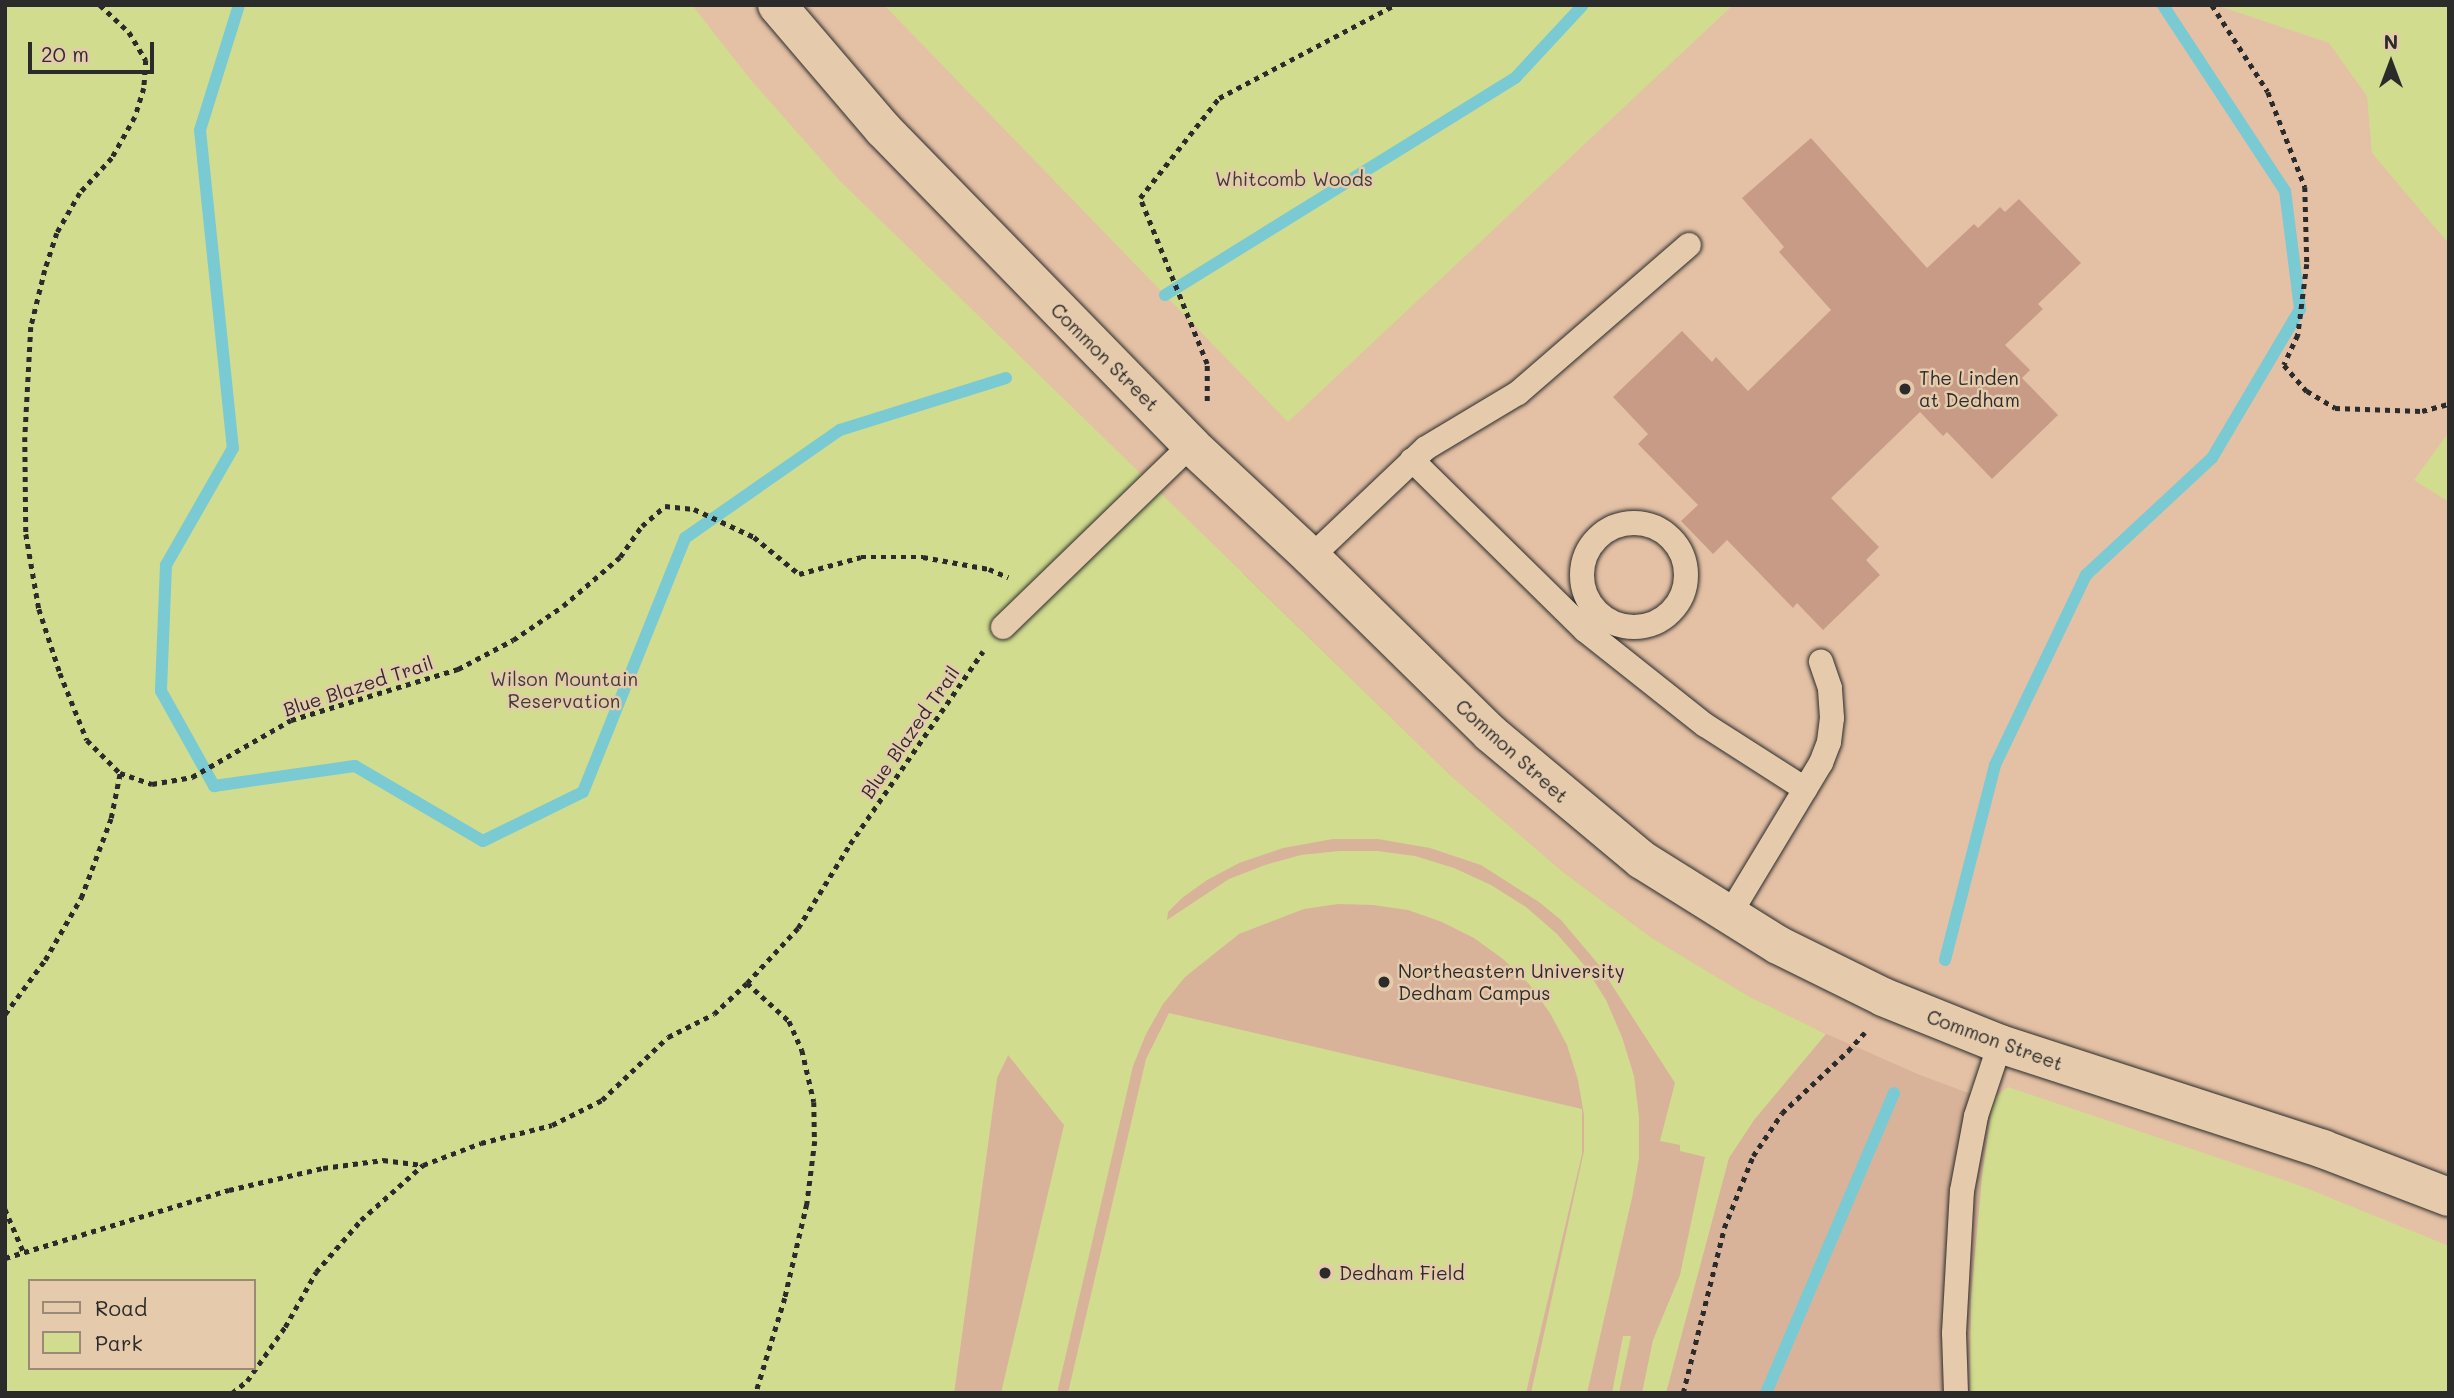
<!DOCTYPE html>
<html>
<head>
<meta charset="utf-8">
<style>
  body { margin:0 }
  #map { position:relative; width:2454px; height:1398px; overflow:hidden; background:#e4c1a5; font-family:Mali,sans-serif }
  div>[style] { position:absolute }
  .built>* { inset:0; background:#d8b39a }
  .green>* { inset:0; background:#d1dc8f }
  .stream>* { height:12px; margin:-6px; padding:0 6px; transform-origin:6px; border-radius:6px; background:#79cad3 }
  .building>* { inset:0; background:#c89b87 }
  .path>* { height:4.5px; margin-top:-2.25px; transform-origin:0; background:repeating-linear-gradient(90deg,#2b2b2b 0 5px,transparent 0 10px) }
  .roads { filter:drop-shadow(0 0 2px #2b2b2b) drop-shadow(0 0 2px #2b2b2b) }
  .lane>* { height:24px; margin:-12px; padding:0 12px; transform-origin:12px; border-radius:12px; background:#e5caac }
  .lane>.ring { margin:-12px; padding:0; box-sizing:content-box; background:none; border:24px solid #e5caac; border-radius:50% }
  .primary>* { height:38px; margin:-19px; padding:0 19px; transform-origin:19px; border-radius:19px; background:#e5caac }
  .dots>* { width:19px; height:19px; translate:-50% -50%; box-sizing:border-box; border:4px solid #e5caac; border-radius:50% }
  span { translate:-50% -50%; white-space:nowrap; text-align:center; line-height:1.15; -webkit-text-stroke:5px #e5caac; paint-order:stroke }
  .park-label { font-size:19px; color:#3c3d35 }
  .street-label { font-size:19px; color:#2b2b2b }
  .poi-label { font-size:19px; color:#2b2b2b }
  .left { translate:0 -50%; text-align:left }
  .frame { position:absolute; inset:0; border:7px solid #2b2b2b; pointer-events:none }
  .legend { position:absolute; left:28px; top:1279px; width:228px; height:91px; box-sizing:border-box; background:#e5caac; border:2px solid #9b8a78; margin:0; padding:9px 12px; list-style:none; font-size:21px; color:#2b2b2b }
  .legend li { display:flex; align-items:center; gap:14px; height:35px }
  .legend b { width:35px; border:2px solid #9b8a78 }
  .north { position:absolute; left:2356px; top:28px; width:70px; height:70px; -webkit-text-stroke:5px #e5caac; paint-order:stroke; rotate:0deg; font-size:19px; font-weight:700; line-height:28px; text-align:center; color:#2b2b2b }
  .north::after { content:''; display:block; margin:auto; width:24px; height:32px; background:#2b2b2b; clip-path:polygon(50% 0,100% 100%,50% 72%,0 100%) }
  .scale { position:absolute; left:28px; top:42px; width:126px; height:32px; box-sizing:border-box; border:4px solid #2b2b2b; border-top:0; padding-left:9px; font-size:21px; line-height:24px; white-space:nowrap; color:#2b2b2b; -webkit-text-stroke:5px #e5caac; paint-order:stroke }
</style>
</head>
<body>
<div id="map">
  <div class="built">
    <i style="clip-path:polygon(1243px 573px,1450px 775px,1563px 872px,1652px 938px,1750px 997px,1804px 1024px,1920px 1075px,2036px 1118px,2449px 1393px,954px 1393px,997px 1078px)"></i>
  </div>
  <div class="green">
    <i style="clip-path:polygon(evenodd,5px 5px,692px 5px,750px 79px,840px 181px,1450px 775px,1563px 872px,1652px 938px,1750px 997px,1826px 1034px,1754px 1120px,1729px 1158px,1666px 1393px,1642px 1393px,1653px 1340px,1680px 1275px,1705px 1157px,1680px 1151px,1680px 1145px,1660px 1141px,1675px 1083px,1599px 965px,1561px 920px,1539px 902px,1481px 865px,1430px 848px,1378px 839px,1333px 839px,1283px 848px,1239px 863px,1207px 880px,1182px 898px,1168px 912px,1167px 920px,1229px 879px,1265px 865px,1301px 855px,1339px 851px,1377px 851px,1415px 856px,1454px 868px,1491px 885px,1526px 907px,1557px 934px,1584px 965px,1606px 1000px,1622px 1037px,1634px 1076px,1639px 1117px,1639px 1158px,1632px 1198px,1587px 1393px,1531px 1393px,1584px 1151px,1584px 1115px,1578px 1080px,1567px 1045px,1550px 1013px,1529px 984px,1503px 959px,1474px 938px,1442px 922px,1408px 910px,1373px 905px,1338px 904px,1304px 909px,1239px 934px,1185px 977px,1163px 1004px,1146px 1034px,1133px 1066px,1057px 1393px,1001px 1393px,1064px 1125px,1008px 1055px,997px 1078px,954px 1393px,5px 1393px,5px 5px,30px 1281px,254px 1281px,254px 1368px,30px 1368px,30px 1281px)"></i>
    <i style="clip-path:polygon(884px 5px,1733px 5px,1288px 422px)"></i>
    <i style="clip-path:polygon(2216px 5px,2449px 5px,2449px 244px,2372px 153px,2367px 96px,2329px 43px)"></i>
    <i style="clip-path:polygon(2449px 432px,2449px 502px,2414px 480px)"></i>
    <i style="clip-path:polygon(1169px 1013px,1582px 1109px,1582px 1154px,1526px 1393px,1068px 1393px,1146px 1059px)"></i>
    <i style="clip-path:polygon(2008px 1087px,2301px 1186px,2449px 1246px,2449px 1393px,1970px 1393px,1971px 1299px,1982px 1177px,1993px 1099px)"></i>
    <i style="clip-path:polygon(1623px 1336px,1631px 1336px,1619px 1393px,1612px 1393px)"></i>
  </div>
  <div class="stream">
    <i style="left:239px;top:5px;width:131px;rotate:107.3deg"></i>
    <i style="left:200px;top:130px;width:320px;rotate:84.1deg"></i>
    <i style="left:233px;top:448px;width:135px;rotate:119.8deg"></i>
    <i style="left:166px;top:565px;width:126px;rotate:92.3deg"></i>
    <i style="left:161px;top:691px;width:109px;rotate:60.8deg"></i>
    <i style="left:214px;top:786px;width:142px;rotate:-8.1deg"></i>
    <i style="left:355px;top:766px;width:148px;rotate:30.4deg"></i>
    <i style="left:483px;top:841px;width:111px;rotate:-26.1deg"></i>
    <i style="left:583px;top:792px;width:274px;rotate:-68.1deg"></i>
    <i style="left:685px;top:538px;width:189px;rotate:-34.9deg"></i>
    <i style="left:840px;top:430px;width:174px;rotate:-17.4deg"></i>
    <i style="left:1165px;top:295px;width:413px;rotate:-31.8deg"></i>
    <i style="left:1516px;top:77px;width:98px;rotate:-47.1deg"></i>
    <i style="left:1945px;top:960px;width:201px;rotate:-75.6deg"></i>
    <i style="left:1995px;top:765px;width:211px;rotate:-64.4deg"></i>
    <i style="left:2086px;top:575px;width:172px;rotate:-42.9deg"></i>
    <i style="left:2212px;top:458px;width:173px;rotate:-59.4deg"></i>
    <i style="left:2300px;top:309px;width:119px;rotate:-97.2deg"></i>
    <i style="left:2285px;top:191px;width:222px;rotate:-123.3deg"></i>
    <i style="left:1766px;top:1393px;width:326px;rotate:-66.9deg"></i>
  </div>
  <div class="building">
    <i style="clip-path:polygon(1811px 138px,1927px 268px,1974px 224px,1978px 228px,2000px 207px,2005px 212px,2019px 199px,2081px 263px,2038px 304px,2043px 309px,2005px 345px,2030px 370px,2022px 378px,2058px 415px,1992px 479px,1947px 432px,1943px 436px,1920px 412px,1831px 498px,1879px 547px,1866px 560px,1880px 575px,1823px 630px,1797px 603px,1793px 608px,1727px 540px,1713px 554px,1681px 521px,1698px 505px,1638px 444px,1648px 434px,1613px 397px,1682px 331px,1712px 362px,1716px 357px,1748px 391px,1831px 310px,1779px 252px,1784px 247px,1742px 198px)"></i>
  </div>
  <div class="path">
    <i style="left:100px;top:5px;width:40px;rotate:43deg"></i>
    <i style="left:129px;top:32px;width:33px;rotate:59deg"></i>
    <i style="left:146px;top:60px;width:28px;rotate:94deg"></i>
    <i style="left:144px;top:88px;width:30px;rotate:107deg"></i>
    <i style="left:135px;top:117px;width:47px;rotate:119.3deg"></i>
    <i style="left:112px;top:158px;width:47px;rotate:132.4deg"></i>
    <i style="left:80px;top:193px;width:46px;rotate:119.9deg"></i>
    <i style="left:57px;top:233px;width:39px;rotate:108deg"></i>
    <i style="left:45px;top:270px;width:59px;rotate:103.8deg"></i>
    <i style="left:31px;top:327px;width:110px;rotate:93.1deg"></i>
    <i style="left:25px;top:437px;width:97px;rotate:89.4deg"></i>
    <i style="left:26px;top:534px;width:76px;rotate:80.2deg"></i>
    <i style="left:39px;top:609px;width:67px;rotate:71.8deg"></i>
    <i style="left:60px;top:673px;width:72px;rotate:68.1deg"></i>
    <i style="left:87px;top:740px;width:47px;rotate:45deg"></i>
    <i style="left:120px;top:773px;width:34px;rotate:19deg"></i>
    <i style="left:152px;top:784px;width:41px;rotate:-9.9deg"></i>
    <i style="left:192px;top:777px;width:114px;rotate:-29.9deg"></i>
    <i style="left:291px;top:720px;width:175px;rotate:-17deg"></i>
    <i style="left:458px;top:669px;width:62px;rotate:-27.8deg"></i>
    <i style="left:513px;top:640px;width:60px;rotate:-34.2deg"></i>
    <i style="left:563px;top:606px;width:75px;rotate:-40.7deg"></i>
    <i style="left:620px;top:557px;width:38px;rotate:-55deg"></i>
    <i style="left:642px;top:526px;width:30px;rotate:-41deg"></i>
    <i style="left:665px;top:506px;width:29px;rotate:6deg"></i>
    <i style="left:694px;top:509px;width:66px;rotate:25deg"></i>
    <i style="left:754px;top:537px;width:58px;rotate:39.4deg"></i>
    <i style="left:799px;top:574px;width:64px;rotate:-15.3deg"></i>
    <i style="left:861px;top:557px;width:62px"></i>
    <i style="left:923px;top:557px;width:67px;rotate:10.3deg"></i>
    <i style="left:989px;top:569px;width:21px;rotate:23deg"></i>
    <i style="left:2212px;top:5px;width:103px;rotate:57.2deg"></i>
    <i style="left:2268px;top:92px;width:102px;rotate:68.7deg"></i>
    <i style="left:2305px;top:187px;width:77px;rotate:88.5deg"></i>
    <i style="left:2307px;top:264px;width:72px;rotate:97.2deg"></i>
    <i style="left:2298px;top:335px;width:33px;rotate:115deg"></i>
    <i style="left:2284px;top:365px;width:35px;rotate:49deg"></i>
    <i style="left:2307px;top:391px;width:33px;rotate:31deg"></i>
    <i style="left:2335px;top:408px;width:87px;rotate:2deg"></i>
    <i style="left:2422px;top:411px;width:28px;rotate:-15deg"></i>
    <i style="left:1207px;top:401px;width:37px;rotate:-90deg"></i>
    <i style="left:1207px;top:364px;width:179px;rotate:-112deg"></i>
    <i style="left:1140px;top:198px;width:127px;rotate:-51.7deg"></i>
    <i style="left:1219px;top:98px;width:199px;rotate:-27.9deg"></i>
    <i style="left:747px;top:983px;width:57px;rotate:42.1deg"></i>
    <i style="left:789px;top:1021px;width:32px;rotate:66deg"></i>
    <i style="left:802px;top:1050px;width:53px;rotate:77deg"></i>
    <i style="left:814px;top:1102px;width:39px;rotate:89deg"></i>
    <i style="left:815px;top:1141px;width:64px;rotate:97.2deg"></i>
    <i style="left:807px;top:1204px;width:97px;rotate:103.2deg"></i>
    <i style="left:785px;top:1298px;width:99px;rotate:107deg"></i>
    <i style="left:5px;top:1014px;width:67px;rotate:-53.5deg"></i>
    <i style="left:45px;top:960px;width:72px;rotate:-59.9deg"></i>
    <i style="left:81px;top:898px;width:85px;rotate:-69.4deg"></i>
    <i style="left:111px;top:818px;width:46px;rotate:-78.7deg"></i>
    <i style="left:5px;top:1209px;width:48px;rotate:66.6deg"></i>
    <i style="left:5px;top:1258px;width:234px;rotate:-16.9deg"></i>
    <i style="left:229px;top:1190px;width:97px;rotate:-13.2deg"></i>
    <i style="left:323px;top:1168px;width:61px;rotate:-7.6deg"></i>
    <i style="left:383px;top:1160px;width:40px;rotate:7.1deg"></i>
    <i style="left:232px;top:1393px;width:19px;rotate:-39deg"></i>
    <i style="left:247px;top:1381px;width:66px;rotate:-54.9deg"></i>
    <i style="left:285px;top:1327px;width:63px;rotate:-60.6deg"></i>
    <i style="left:316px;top:1272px;width:69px;rotate:-49.1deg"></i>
    <i style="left:361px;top:1220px;width:83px;rotate:-41.6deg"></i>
    <i style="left:423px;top:1165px;width:62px;rotate:-20.8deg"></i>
    <i style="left:481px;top:1143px;width:73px;rotate:-14.2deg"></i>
    <i style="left:552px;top:1125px;width:56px;rotate:-26.6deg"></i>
    <i style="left:602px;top:1100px;width:91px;rotate:-43.7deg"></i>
    <i style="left:668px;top:1037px;width:51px;rotate:-26.6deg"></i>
    <i style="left:714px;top:1014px;width:45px;rotate:-43.2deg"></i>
    <i style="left:747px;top:983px;width:75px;rotate:-47.2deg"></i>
    <i style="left:798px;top:928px;width:99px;rotate:-58.2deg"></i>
    <i style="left:850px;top:844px;width:234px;rotate:-55.4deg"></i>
    <i style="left:1683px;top:1393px;width:170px;rotate:-76deg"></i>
    <i style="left:1724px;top:1228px;width:78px;rotate:-68.1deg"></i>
    <i style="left:1753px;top:1156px;width:52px;rotate:-56deg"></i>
    <i style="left:1782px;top:1113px;width:91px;rotate:-43.2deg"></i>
    <i style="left:1848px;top:1051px;width:25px;rotate:-48deg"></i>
  </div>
  <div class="roads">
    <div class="lane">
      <i style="left:1412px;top:460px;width:243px;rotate:44.5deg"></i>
      <i style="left:1585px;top:630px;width:153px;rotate:38.4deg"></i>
      <i style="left:1705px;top:725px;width:119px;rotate:32.6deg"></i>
      <i class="ring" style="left:1582px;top:523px;width:80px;height:80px"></i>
      <i style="left:1311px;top:557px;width:158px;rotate:-43.5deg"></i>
      <i style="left:1426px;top:448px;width:107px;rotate:-30.9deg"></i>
      <i style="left:1518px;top:393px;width:226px;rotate:-40.9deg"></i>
      <i style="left:1003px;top:627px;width:262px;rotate:-44.1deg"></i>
      <i style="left:1728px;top:917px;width:180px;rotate:-58.9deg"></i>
      <i style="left:1821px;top:763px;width:22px;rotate:-69deg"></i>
      <i style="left:1829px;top:742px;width:24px;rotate:-83deg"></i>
      <i style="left:1832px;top:718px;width:30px;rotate:-94deg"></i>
      <i style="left:1830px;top:688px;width:28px;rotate:-109deg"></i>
      <i style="left:1956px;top:1393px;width:60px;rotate:-91.9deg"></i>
      <i style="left:1954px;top:1333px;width:142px;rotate:-86.8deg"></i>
      <i style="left:1962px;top:1191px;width:76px;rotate:-79.4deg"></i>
      <i style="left:1976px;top:1116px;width:76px;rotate:-71.6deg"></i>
    </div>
    <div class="primary">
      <i style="left:777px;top:5px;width:163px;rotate:49.5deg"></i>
      <i style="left:883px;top:129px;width:441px;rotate:45.7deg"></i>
      <i style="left:1191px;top:445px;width:164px;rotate:43deg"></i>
      <i style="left:1311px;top:557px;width:251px;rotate:44.5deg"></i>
      <i style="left:1490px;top:733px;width:198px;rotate:39.9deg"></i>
      <i style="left:1642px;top:860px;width:160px;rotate:32deg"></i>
      <i style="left:1778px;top:945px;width:117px;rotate:26.3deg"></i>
      <i style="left:1883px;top:997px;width:126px;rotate:21.9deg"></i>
      <i style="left:2000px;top:1044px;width:340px;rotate:18deg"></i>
      <i style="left:2323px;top:1149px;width:135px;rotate:20.9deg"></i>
    </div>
  </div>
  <div class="dots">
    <i style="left:1905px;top:389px;background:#2b2b2b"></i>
    <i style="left:1384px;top:982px;background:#2b2b2b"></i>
    <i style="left:1325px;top:1273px;background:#2b2b2b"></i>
  </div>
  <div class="park-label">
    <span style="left:1294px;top:179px">Whitcomb Woods</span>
    <span style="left:564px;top:690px">Wilson Mountain<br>Reservation</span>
  </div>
  <div class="street-label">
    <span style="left:1105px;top:357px;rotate:45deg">Common Street</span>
    <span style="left:358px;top:686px;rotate:-18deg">Blue Blazed Trail</span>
    <span style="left:910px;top:732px;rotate:-55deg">Blue Blazed Trail</span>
    <span style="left:1512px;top:751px;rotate:42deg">Common Street</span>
    <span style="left:1995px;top:1040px;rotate:20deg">Common Street</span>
  </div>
  <div class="poi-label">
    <span class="left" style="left:1919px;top:389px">The Linden<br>at Dedham</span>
    <span class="left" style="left:1398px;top:982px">Northeastern University<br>Dedham Campus</span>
    <span class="left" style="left:1339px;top:1273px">Dedham Field</span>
  </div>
  <div class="frame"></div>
  <ul class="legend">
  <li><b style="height:9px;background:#e5caac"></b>Road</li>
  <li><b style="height:19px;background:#d1dc8f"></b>Park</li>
  </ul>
  <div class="north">N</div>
  <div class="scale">20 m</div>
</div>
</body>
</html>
